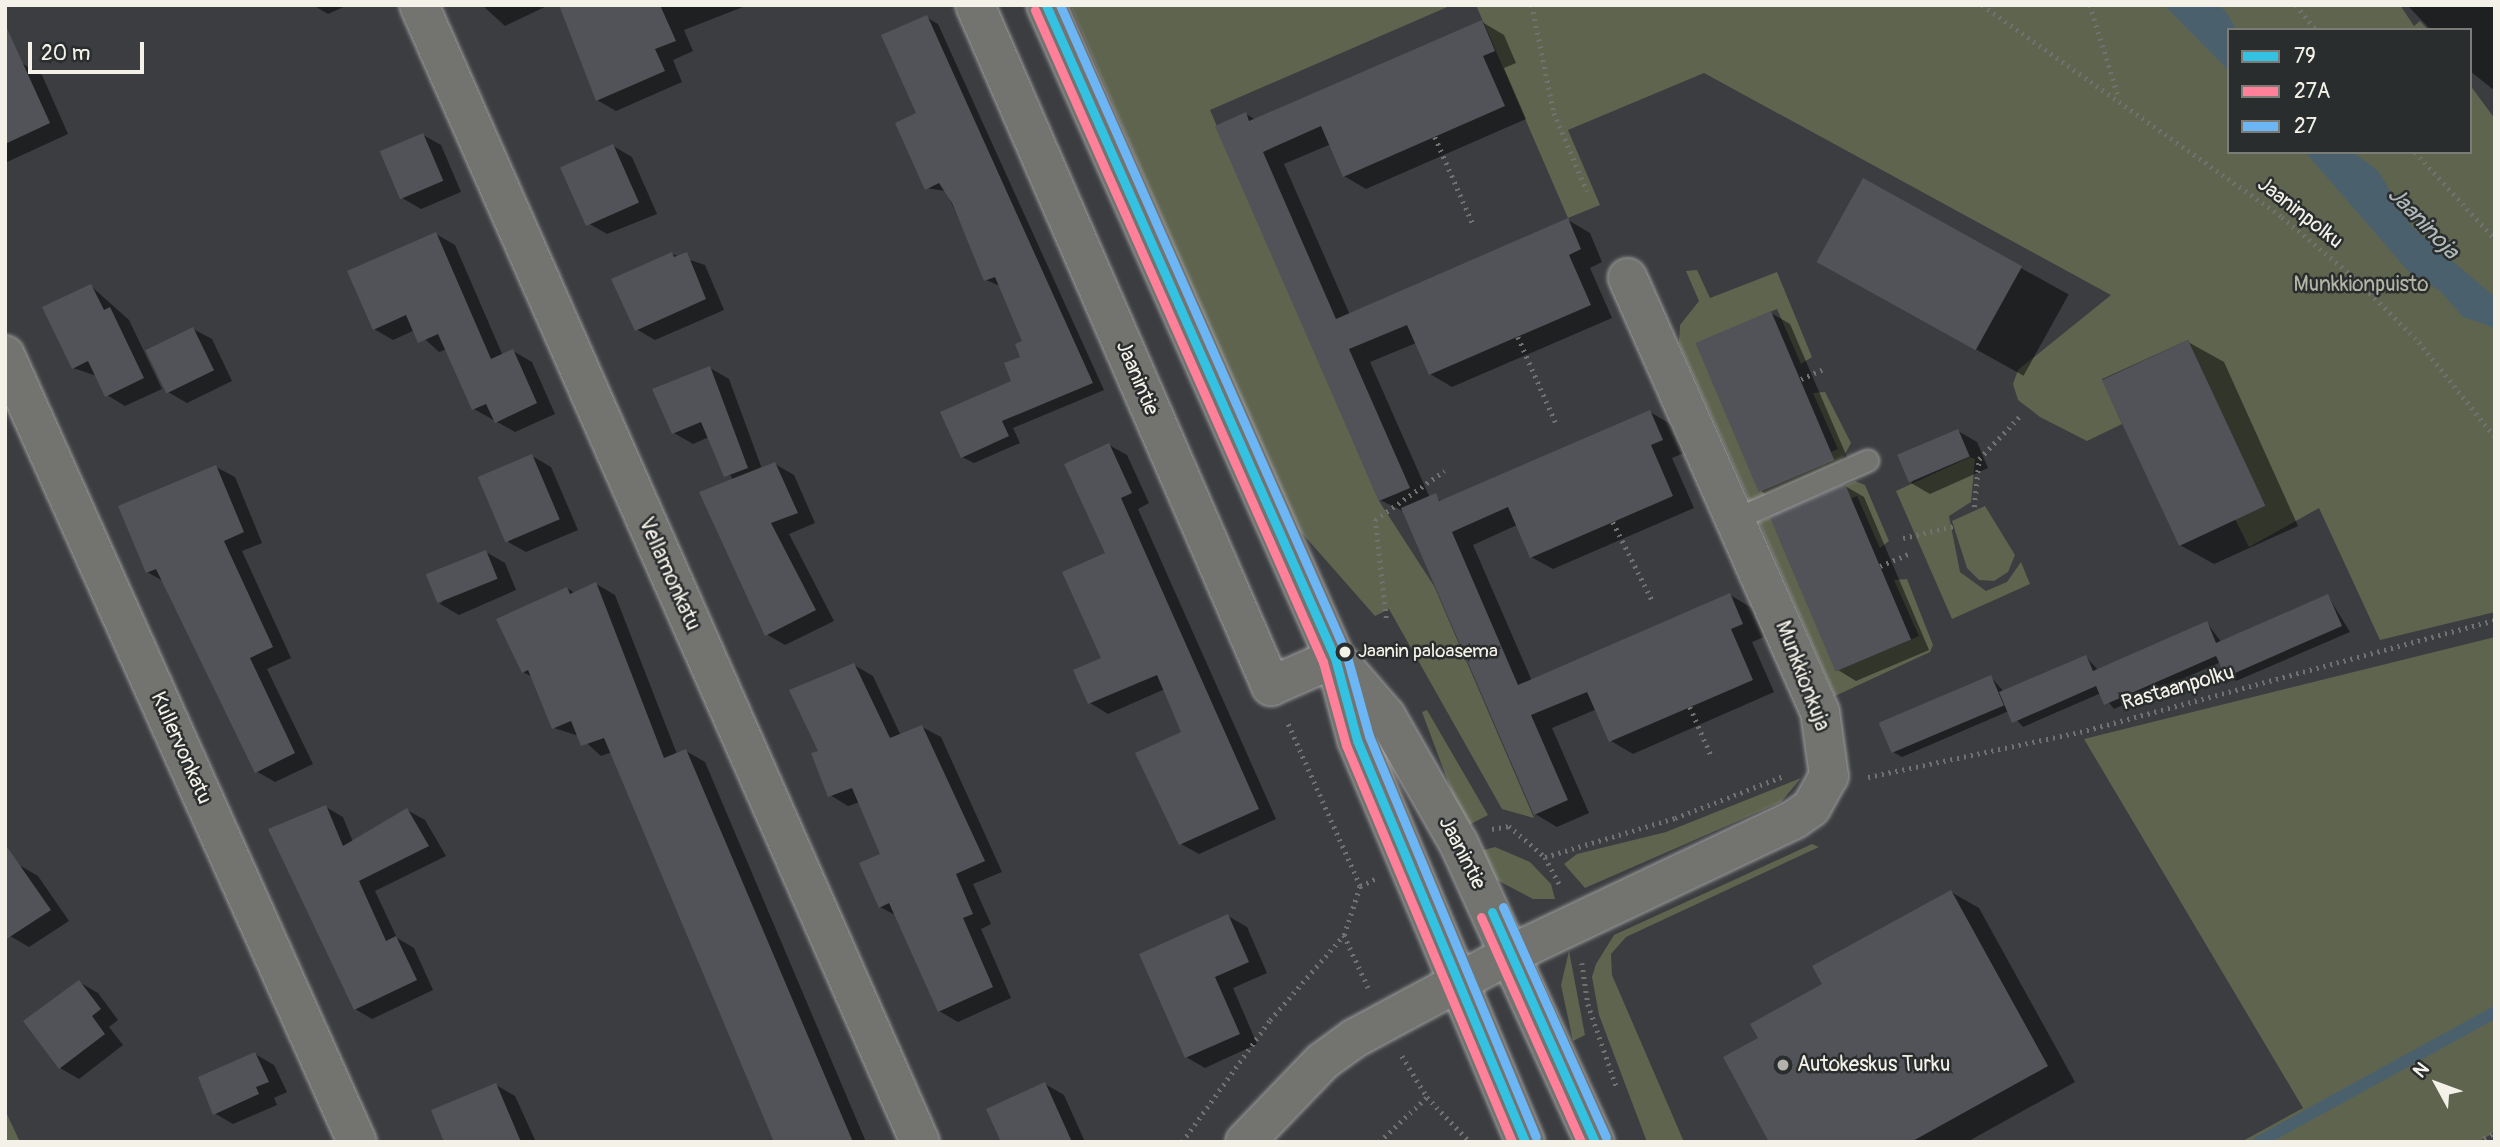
<!DOCTYPE html>
<html>
<head>
<meta charset="utf-8">
<style>
  body { margin:0 }
  #map { position:relative; width:2500px; height:1147px; overflow:hidden; background:#3b3d40; font-family:Pangolin,sans-serif }
  div>[style] { position:absolute }
  .green>* { inset:0; background:#5e644e }
  .water>* { inset:0; background:#4a616d }
  .shadow>* { inset:0; background:#0007; transform-origin:0 0 }
  .stream>* { height:12px; margin:-6px; padding:0 6px; transform-origin:6px; border-radius:6px; background:#4a616d }
  .building>* { inset:0; background:#525358; transform-origin:0 0 }
  .path>* { height:4.5px; margin-top:-2.25px; transform-origin:0; background:repeating-linear-gradient(90deg,#717170 0 2px,transparent 0 7px) }
  .roads { filter:drop-shadow(0 0 2px #9f9f9f) drop-shadow(0 0 2px #9f9f9f) }
  .service>* { height:21px; margin:-10.5px; padding:0 10.5px; transform-origin:10.5px; border-radius:10.5px; background:#737370 }
  .minor>* { height:38px; margin:-19px; padding:0 19px; transform-origin:19px; border-radius:19px; background:#737370 }
  .tertiary>* { height:38px; margin:-19px; padding:0 19px; transform-origin:19px; border-radius:19px; background:#737370 }
  .secondary>* { height:38px; margin:-19px; padding:0 19px; transform-origin:19px; border-radius:19px; background:#737370 }
  .bus-1>* { height:9px; margin:-4.5px; padding:0 4.5px; transform-origin:4.5px; border-radius:4.5px; background:#33c2e2 }
  .bus-2>* { height:9px; margin:-4.5px; padding:0 4.5px; transform-origin:4.5px; border-radius:4.5px; background:#ff8098 }
  .bus-3>* { height:9px; margin:-4.5px; padding:0 4.5px; transform-origin:4.5px; border-radius:4.5px; background:#6db6f5 }
  .dots>* { width:19px; height:19px; translate:-50% -50%; box-sizing:border-box; border:4px solid #2a2d2e; border-radius:50% }
  span { translate:-50% -50%; white-space:nowrap; text-align:center; line-height:1.15; -webkit-text-stroke:5px #2a2d2e; paint-order:stroke }
  .bus-label { font-size:19px; color:#f4f1e8 }
  .left { translate:0 -50%; text-align:left }
  .street-label { font-size:21px; color:#f4f1e8 }
  .park-label { font-size:21px; color:#b3b4a4 }
  .poi-label { font-size:21px; color:#f4f1e8 }
  .water-label { font-size:23px; color:#b1b9b8; font-style:italic }
  .frame { position:absolute; inset:0; border:7px solid #f4f1e8; pointer-events:none }
  .legend { position:absolute; left:2227px; top:28px; width:245px; height:126px; box-sizing:border-box; background:#2a2d2e; border:2px solid #7b7b78; margin:0; padding:9px 12px; list-style:none; font-size:21px; color:#f4f1e8 }
  .legend li { display:flex; align-items:center; gap:14px; height:35px }
  .legend b { width:35px; border:2px solid #7b7b78 }
  .north { position:absolute; left:2402px; top:1049px; width:70px; height:70px; -webkit-text-stroke:5px #2a2d2e; paint-order:stroke; rotate:311deg; font-size:19px; font-weight:700; line-height:28px; text-align:center; color:#f4f1e8 }
  .north::after { content:''; display:block; margin:auto; width:24px; height:32px; background:#f4f1e8; clip-path:polygon(50% 0,100% 100%,50% 72%,0 100%) }
  .scale { position:absolute; left:28px; top:42px; width:116px; height:32px; box-sizing:border-box; border:4px solid #f4f1e8; border-top:0; padding-left:9px; font-size:21px; line-height:24px; white-space:nowrap; color:#f4f1e8; -webkit-text-stroke:5px #2a2d2e; paint-order:stroke }
</style>
</head>
<body>
<div id="map">
  <div class="green">
    <i style="clip-path:polygon(1070px 5px,1452px 5px,1210px 110px,1379px 501px,1434px 586px,1534px 818px,1502px 809px,1389px 609px,1375px 616px,1294px 524px)"></i>
    <i style="clip-path:polygon(1476px 5px,2400px 5px,2414px 26px,2420px 21px,2428px 30px,2229px 30px,2229px 152px,2470px 152px,2470px 85px,2495px 119px,2495px 612px,2380px 640px,2319px 508px,2249px 547px,2235px 519px,2264px 505px,2188px 340px,2102px 379px,2122px 424px,2087px 441px,2040px 417px,2018px 400px,2013px 384px,2018px 370px,2111px 295px,1704px 73px,1568px 130px,1600px 205px,1568px 218px)"></i>
    <i style="clip-path:polygon(1697px 270px,1710px 298px,1777px 272px,1812px 357px,1801px 364px,1777px 309px,1697px 343px,1756px 484px,1838px 449px,1813px 393px,1825px 392px,1851px 443px,1840px 463px,1750px 502px,1679px 343px,1680px 325px,1699px 301px,1686px 271px)"></i>
    <i style="clip-path:polygon(1970px 457px,1975px 459px,1971px 502px,1949px 516px,1960px 572px,1986px 591px,2007px 582px,2021px 562px,2030px 584px,1952px 619px,1896px 491px)"></i>
    <i style="clip-path:polygon(1855px 481px,1865px 485px,1889px 541px,1880px 548px,1857px 496px,1776px 531px,1836px 671px,1919px 636px,1894px 580px,1907px 579px,1933px 645px,1930px 652px,1835px 696px,1759px 522px)"></i>
    <i style="clip-path:polygon(1985px 506px,2015px 555px,2008px 572px,1994px 581px,1979px 580px,1967px 568px,1952px 521px)"></i>
    <i style="clip-path:polygon(2495px 637px,2495px 1132px,2478px 1142px,2241px 1142px,2303px 1108px,2084px 739px)"></i>
    <i style="clip-path:polygon(1427px 710px,1488px 815px,1465px 827px,1422px 712px)"></i>
    <i style="clip-path:polygon(1801px 778px,1781px 802px,1585px 888px,1564px 864px,1577px 854px,1666px 832px)"></i>
    <i style="clip-path:polygon(1812px 844px,1819px 847px,1626px 937px,1611px 954px,1612px 975px,1684px 1142px,1647px 1142px,1599px 1015px,1592px 977px,1596px 964px,1614px 935px)"></i>
    <i style="clip-path:polygon(1495px 847px,1530px 862px,1551px 884px,1555px 899px,1533px 899px,1497px 880px,1480px 851px)"></i>
    <i style="clip-path:polygon(1569px 951px,1585px 1035px,1573px 1041px,1561px 985px)"></i>
    <i style="clip-path:polygon(5px 1110px,20px 1142px,5px 1142px)"></i>
  </div>
  <div class="water">
    <i style="clip-path:polygon(2164px 5px,2218px 5px,2226px 12px,2237px 30px,2229px 30px,2229px 71px)"></i>
    <i style="clip-path:polygon(2305px 152px,2353px 152px,2378px 171px,2412px 227px,2495px 297px,2495px 328px,2463px 317px,2440px 291px,2408px 271px)"></i>
  </div>
  <div class="shadow">
    <i style="clip-path:polygon(313px 5px,348px 5px,328px 14px)"></i>
    <i style="clip-path:polygon(482px 5px,549px 5px,505px 26px)"></i>
    <i style="clip-path:polygon(634px 5px,748px 5px,684px 30px,693px 51px,673px 60px,682px 82px,616px 111px,597px 100px)"></i>
    <i style="clip-path:polygon(2407px 5px,2495px 5px,2495px 91px,2470px 71px,2470px 30px,2431px 30px)"></i>
    <i style="clip-path:polygon(926px 17px,938px 24px,1104px 390px,1013px 428px,1020px 443px,974px 463px,962px 457px,1013px 382px,1025px 342px,1000px 286px,986px 280px,946px 191px,926px 188px,918px 114px)"></i>
    <i style="clip-path:polygon(1482px 22px,1504px 35px,1516px 63px,1504px 68px,1526px 119px,1366px 189px,1344px 176px,1331px 144px,1284px 164px,1350px 315px,1568px 220px,1590px 233px,1602px 262px,1590px 268px,1612px 318px,1452px 387px,1430px 374px,1416px 343px,1370px 362px,1430px 498px,1444px 501px,1650px 412px,1672px 425px,1684px 453px,1672px 458px,1694px 508px,1553px 569px,1531px 557px,1517px 525px,1473px 545px,1532px 681px,1730px 595px,1752px 608px,1764px 637px,1752px 642px,1774px 692px,1633px 754px,1611px 741px,1597px 709px,1552px 728px,1589px 813px,1557px 827px,1535px 814px,1405px 512px,1380px 500px,1246px 114px,1256px 120px)"></i>
    <i style="clip-path:polygon(23px 64px,42px 75px,68px 134px,5px 163px,5px 72px)"></i>
    <i style="clip-path:polygon(423px 135px,441px 145px,461px 192px,421px 209px,402px 198px)"></i>
    <i style="clip-path:polygon(613px 146px,632px 157px,657px 214px,607px 234px,588px 223px)"></i>
    <i style="left:1864px;top:181px;width:234px;height:93px;rotate:29deg"></i>
    <i style="clip-path:polygon(436px 234px,455px 245px,503px 356px,513px 351px,532px 362px,555px 414px,515px 432px,474px 409px,447px 349px,439px 352px,415px 330px,393px 340px,374px 329px)"></i>
    <i style="clip-path:polygon(672px 254px,705px 265px,724px 310px,655px 340px,636px 329px)"></i>
    <i style="clip-path:polygon(91px 286px,129px 320px,162px 389px,125px 406px,107px 395px,97px 376px,73px 368px)"></i>
    <i style="clip-path:polygon(1771px 313px,1790px 324px,1853px 471px,1780px 503px,1762px 492px)"></i>
    <i style="clip-path:polygon(193px 329px,212px 339px,232px 381px,187px 403px,168px 392px)"></i>
    <i style="clip-path:polygon(2188px 342px,2224px 362px,2298px 526px,2214px 564px,2178px 544px)"></i>
    <i style="clip-path:polygon(710px 368px,729px 379px,762px 469px,775px 464px,794px 475px,815px 523px,789px 534px,834px 621px,785px 645px,766px 634px,733px 480px,709px 437px,693px 444px,674px 433px)"></i>
    <i style="clip-path:polygon(1958px 431px,1977px 442px,1988px 468px,1930px 494px,1911px 483px)"></i>
    <i style="clip-path:polygon(1109px 445px,1127px 455px,1149px 503px,1138px 509px,1276px 819px,1199px 854px,1181px 844px,1184px 733px,1165px 689px,1108px 714px,1090px 703px,1103px 659px)"></i>
    <i style="clip-path:polygon(532px 456px,551px 467px,578px 530px,526px 552px,508px 542px)"></i>
    <i style="clip-path:polygon(216px 467px,235px 477px,262px 543px,242px 551px,291px 658px,267px 669px,313px 764px,275px 782px,256px 771px,163px 581px,147px 572px)"></i>
    <i style="clip-path:polygon(1845px 486px,1864px 497px,1929px 650px,1856px 681px,1838px 670px)"></i>
    <i style="clip-path:polygon(486px 552px,505px 563px,516px 590px,459px 615px,440px 604px)"></i>
    <i style="clip-path:polygon(596px 584px,615px 595px,677px 754px,686px 751px,705px 762px,866px 1142px,778px 1142px,612px 752px,601px 756px,579px 736px,554px 728px,534px 678px,523px 672px,567px 588px,575px 593px)"></i>
    <i style="clip-path:polygon(2328px 596px,2350px 632px,2236px 681px,2221px 662px,2114px 709px,2101px 693px,2023px 727px,2009px 711px,1902px 757px,1893px 752px,1991px 677px,2004px 692px,2086px 657px,2098px 670px,2207px 623px,2222px 643px)"></i>
    <i style="clip-path:polygon(854px 665px,873px 676px,901px 736px,922px 727px,941px 737px,1002px 872px,973px 884px,991px 924px,981px 929px,1011px 998px,958px 1022px,939px 1011px,897px 916px,880px 907px,883px 855px,860px 802px,848px 806px,830px 795px,820px 752px)"></i>
    <i style="clip-path:polygon(326px 807px,343px 817px,353px 842px,407px 810px,425px 820px,446px 856px,375px 891px,397px 938px,414px 948px,433px 990px,372px 1019px,355px 1009px)"></i>
    <i style="clip-path:polygon(19px 865px,38px 876px,69px 921px,29px 947px,10px 936px)"></i>
    <i style="clip-path:polygon(1951px 892px,1979px 908px,2075px 1082px,1967px 1142px,1771px 1142px,1760px 1039px)"></i>
    <i style="clip-path:polygon(1228px 916px,1247px 927px,1267px 973px,1233px 988px,1257px 1044px,1205px 1068px,1186px 1057px)"></i>
    <i style="clip-path:polygon(79px 982px,98px 993px,118px 1020px,109px 1027px,123px 1045px,79px 1079px,60px 1068px)"></i>
    <i style="clip-path:polygon(255px 1054px,274px 1065px,287px 1092px,274px 1098px,277px 1105px,233px 1124px,214px 1113px)"></i>
    <i style="clip-path:polygon(1045px 1084px,1064px 1095px,1085px 1142px,1003px 1142px)"></i>
    <i style="clip-path:polygon(496px 1085px,515px 1096px,536px 1142px,447px 1142px)"></i>
  </div>
  <div class="stream">
    <i style="left:2259px;top:1142px;width:269px;rotate:-28.8deg"></i>
  </div>
  <div class="building">
    <i style="clip-path:polygon(559px 5px,660px 5px,676px 41px,655px 49px,665px 71px,596px 101px)"></i>
    <i style="clip-path:polygon(927px 15px,1093px 383px,1002px 421px,1009px 436px,961px 458px,940px 412px,1011px 381px,1004px 363px,1020px 357px,1015px 344px,1022px 341px,995px 277px,984px 281px,952px 203px,939px 183px,925px 190px,895px 123px,916px 113px,881px 35px)"></i>
    <i style="clip-path:polygon(1482px 20px,1495px 51px,1483px 56px,1505px 106px,1343px 177px,1321px 126px,1263px 152px,1336px 319px,1568px 218px,1581px 249px,1569px 255px,1591px 305px,1429px 375px,1407px 325px,1349px 349px,1410px 488px,1379px 501px,1215px 126px,1246px 112px,1249px 121px)"></i>
    <i style="clip-path:polygon(5px 24px,50px 123px,5px 144px)"></i>
    <i style="left:423px;top:133px;width:52px;height:47px;rotate:67deg"></i>
    <i style="left:613px;top:144px;width:64px;height:58px;rotate:66deg"></i>
    <i style="left:1863px;top:178px;width:182px;height:96px;rotate:29deg"></i>
    <i style="clip-path:polygon(436px 232px,491px 359px,513px 349px,537px 403px,495px 423px,486px 404px,472px 410px,438px 334px,418px 343px,406px 315px,373px 330px,347px 271px)"></i>
    <i style="clip-path:polygon(672px 252px,674px 257px,687px 252px,706px 299px,635px 331px,611px 279px)"></i>
    <i style="clip-path:polygon(91px 284px,104px 310px,110px 307px,144px 378px,105px 397px,88px 361px,72px 369px,42px 307px)"></i>
    <i style="left:1771px;top:311px;width:162px;height:82px;rotate:67deg"></i>
    <i style="left:193px;top:327px;width:48px;height:53px;rotate:64deg"></i>
    <i style="left:2188px;top:340px;width:183px;height:95px;rotate:65deg"></i>
    <i style="clip-path:polygon(710px 366px,748px 468px,724px 477px,701px 422px,672px 434px,652px 389px)"></i>
    <i style="clip-path:polygon(1650px 410px,1663px 440px,1651px 445px,1673px 496px,1530px 558px,1508px 507px,1452px 532px,1518px 685px,1730px 593px,1743px 624px,1731px 629px,1753px 680px,1609px 742px,1587px 692px,1531px 715px,1568px 800px,1534px 815px,1401px 508px,1436px 493px,1439px 501px)"></i>
    <i style="left:1958px;top:429px;width:30px;height:66px;rotate:67deg"></i>
    <i style="clip-path:polygon(1109px 443px,1132px 493px,1121px 498px,1259px 809px,1179px 845px,1135px 753px,1181px 732px,1157px 675px,1088px 704px,1073px 670px,1101px 658px,1062px 572px,1105px 553px,1064px 464px)"></i>
    <i style="left:532px;top:454px;width:71px;height:59px;rotate:67deg"></i>
    <i style="clip-path:polygon(775px 462px,798px 513px,771px 523px,816px 610px,765px 636px,699px 492px)"></i>
    <i style="clip-path:polygon(216px 465px,244px 532px,224px 541px,273px 647px,250px 658px,295px 753px,255px 773px,156px 569px,146px 573px,118px 506px)"></i>
    <i style="left:1845px;top:484px;width:169px;height:82px;rotate:67deg"></i>
    <i style="left:486px;top:550px;width:31px;height:65px;rotate:68deg"></i>
    <i style="clip-path:polygon(596px 582px,664px 758px,686px 749px,853px 1142px,774px 1142px,604px 738px,581px 746px,571px 721px,552px 729px,528px 670px,522px 673px,496px 619px,567px 587px,570px 594px)"></i>
    <i style="clip-path:polygon(2328px 594px,2342px 626px,2226px 677px,2216px 656px,2104px 705px,2096px 686px,2012px 723px,1999px 692px,2086px 655px,2093px 671px,2207px 621px,2216px 643px)"></i>
    <i style="clip-path:polygon(854px 663px,890px 738px,922px 725px,985px 861px,956px 874px,973px 914px,963px 918px,993px 987px,938px 1012px,889px 903px,879px 908px,859px 863px,880px 854px,852px 788px,828px 797px,811px 753px,818px 751px,789px 690px)"></i>
    <i style="left:1991px;top:675px;width:33px;height:122px;rotate:67deg"></i>
    <i style="clip-path:polygon(326px 805px,343px 846px,407px 808px,429px 846px,359px 881px,386px 941px,396px 936px,417px 980px,354px 1010px,268px 829px)"></i>
    <i style="clip-path:polygon(5px 844px,51px 910px,5px 940px)"></i>
    <i style="clip-path:polygon(1951px 890px,2048px 1066px,1911px 1142px,1769px 1142px,1723px 1057px,1758px 1038px,1750px 1024px,1822px 984px,1812px 966px)"></i>
    <i style="clip-path:polygon(1228px 914px,1249px 962px,1215px 977px,1240px 1034px,1185px 1058px,1139px 954px)"></i>
    <i style="clip-path:polygon(79px 980px,101px 1009px,92px 1016px,105px 1034px,59px 1069px,23px 1021px)"></i>
    <i style="clip-path:polygon(255px 1052px,269px 1082px,256px 1087px,259px 1094px,213px 1115px,198px 1077px)"></i>
    <i style="clip-path:polygon(1045px 1082px,1072px 1142px,1001px 1142px,986px 1109px)"></i>
    <i style="clip-path:polygon(496px 1083px,521px 1142px,444px 1142px,431px 1110px)"></i>
  </div>
  <div class="path">
    <i style="left:1532px;top:5px;width:110px;rotate:78.5deg"></i>
    <i style="left:1554px;top:113px;width:85px;rotate:67.1deg"></i>
    <i style="left:1982px;top:5px;width:367px;rotate:35.2deg"></i>
    <i style="left:2282px;top:217px;width:95px;rotate:39.9deg"></i>
    <i style="left:2355px;top:278px;width:91px;rotate:45deg"></i>
    <i style="left:2419px;top:342px;width:122px;rotate:51.3deg"></i>
    <i style="left:2090px;top:5px;width:97px;rotate:72.7deg"></i>
    <i style="left:2296px;top:5px;width:32px;rotate:51deg"></i>
    <i style="left:1435px;top:137px;width:95px;rotate:66.4deg"></i>
    <i style="left:2415px;top:152px;width:118px;rotate:47.4deg"></i>
    <i style="left:1518px;top:337px;width:94px;rotate:66.2deg"></i>
    <i style="left:1801px;top:379px;width:27px;rotate:-24deg"></i>
    <i style="left:1974px;top:507px;width:48px;rotate:-84.1deg"></i>
    <i style="left:1979px;top:459px;width:61px;rotate:-46.3deg"></i>
    <i style="left:1613px;top:522px;width:87px;rotate:63.4deg"></i>
    <i style="left:1903px;top:538px;width:52px;rotate:-13.2deg"></i>
    <i style="left:1880px;top:566px;width:33px;rotate:-23deg"></i>
    <i style="left:1386px;top:618px;width:99px;rotate:-96.4deg"></i>
    <i style="left:1375px;top:520px;width:85px;rotate:-35.4deg"></i>
    <i style="left:1690px;top:707px;width:52px;rotate:66.4deg"></i>
    <i style="left:1868px;top:777px;width:217px;rotate:-12deg"></i>
    <i style="left:2080px;top:732px;width:430px;rotate:-15.1deg"></i>
    <i style="left:1492px;top:829px;width:17px;rotate:-10deg"></i>
    <i style="left:1509px;top:826px;width:48px;rotate:40.7deg"></i>
    <i style="left:1545px;top:857px;width:136px;rotate:-16.7deg"></i>
    <i style="left:1675px;top:818px;width:117px;rotate:-21.1deg"></i>
    <i style="left:1545px;top:857px;width:34px;rotate:62deg"></i>
    <i style="left:1360px;top:886px;width:17px;rotate:-25deg"></i>
    <i style="left:1344px;top:935px;width:60px;rotate:65.2deg"></i>
    <i style="left:1582px;top:963px;width:41px;rotate:81.7deg"></i>
    <i style="left:1588px;top:1004px;width:89px;rotate:71deg"></i>
    <i style="left:1402px;top:1056px;width:48px;rotate:58.6deg"></i>
    <i style="left:1427px;top:1097px;width:62px;rotate:46.3deg"></i>
    <i style="left:1182px;top:1142px;width:150px;rotate:-54.2deg"></i>
    <i style="left:1270px;top:1020px;width:113px;rotate:-49deg"></i>
    <i style="left:1344px;top:935px;width:52px;rotate:-71.9deg"></i>
    <i style="left:1360px;top:886px;width:180px;rotate:-114deg"></i>
    <i style="left:1379px;top:1142px;width:66px;rotate:-43.2deg"></i>
    <i style="left:2478px;top:1142px;width:20px;rotate:-30deg"></i>
  </div>
  <div class="roads">
    <div class="service">
      <i style="left:1735px;top:519px;width:145px;rotate:-23.9deg"></i>
    </div>
    <div class="minor">
      <i style="left:419px;top:5px;width:1242px;rotate:66.22deg"></i>
      <i style="left:975px;top:5px;width:743px;rotate:66.51deg"></i>
      <i style="left:1271px;top:686px;width:70px;rotate:-23.6deg"></i>
      <i style="left:5px;top:355px;width:862px;rotate:65.9deg"></i>
      <i style="left:1511px;top:954px;width:314px;rotate:-25.4deg"></i>
      <i style="left:1795px;top:819px;width:19px;rotate:-35deg"></i>
      <i style="left:1811px;top:808px;width:37px;rotate:-61deg"></i>
      <i style="left:1829px;top:776px;width:65px;rotate:-98deg"></i>
      <i style="left:1820px;top:712px;width:475px;rotate:-113.9deg"></i>
    </div>
    <div class="tertiary">
      <i style="left:1245px;top:1142px;width:112px;rotate:-46.1deg"></i>
      <i style="left:1323px;top:1061px;width:39px;rotate:-36deg"></i>
      <i style="left:1355px;top:1038px;width:177px;rotate:-28.3deg"></i>
    </div>
    <div class="secondary">
      <i style="left:1046px;top:5px;width:714px;rotate:66.13deg"></i>
      <i style="left:1335px;top:658px;width:85px;rotate:75deg"></i>
      <i style="left:1357px;top:740px;width:436px;rotate:67.3deg"></i>
      <i style="left:1341px;top:664px;width:69px;rotate:49.1deg"></i>
      <i style="left:1386px;top:716px;width:147px;rotate:60.3deg"></i>
      <i style="left:1459px;top:844px;width:328px;rotate:65.5deg"></i>
    </div>
  </div>
  <div class="bus-1">
    <i style="left:1046px;top:5px;width:714px;rotate:66.13deg"></i>
    <i style="left:1335px;top:658px;width:85px;rotate:75deg"></i>
    <i style="left:1357px;top:740px;width:436px;rotate:67.3deg"></i>
    <i style="left:1492px;top:912px;width:252px;rotate:65.9deg"></i>
  </div>
  <div class="bus-2">
    <i style="left:1035px;top:10px;width:713px;rotate:66.17deg"></i>
    <i style="left:1323px;top:662px;width:86px;rotate:74.5deg"></i>
    <i style="left:1346px;top:745px;width:430px;rotate:67.3deg"></i>
    <i style="left:1481px;top:917px;width:246px;rotate:66deg"></i>
  </div>
  <div class="bus-3">
    <i style="left:1060px;top:5px;width:708px;rotate:66.19deg"></i>
    <i style="left:1346px;top:653px;width:86px;rotate:74.5deg"></i>
    <i style="left:1369px;top:736px;width:434px;rotate:67.4deg"></i>
    <i style="left:1503px;top:907px;width:252px;rotate:65.9deg"></i>
  </div>
  <div class="dots">
    <i style="left:1345px;top:652px;background:#f4f1e8"></i>
    <i style="left:1783px;top:1065px;background:#b3b2ad"></i>
  </div>
  <div class="bus-label">
    <span class="left" style="left:1358px;top:652px">Jaanin paloasema</span>
  </div>
  <div class="street-label">
    <span style="left:2300px;top:213px;rotate:38deg">Jaaninpolku</span>
    <span style="left:1137px;top:378px;rotate:67deg">Jaanintie</span>
    <span style="left:669px;top:574px;rotate:66deg">Vellamonkatu</span>
    <span style="left:1802px;top:676px;rotate:69deg">Munkkionkuja</span>
    <span style="left:2178px;top:688px;rotate:-16deg">Rastaanpolku</span>
    <span style="left:181px;top:748px;rotate:66deg">Kullervonkatu</span>
    <span style="left:1462px;top:853px;rotate:63deg">Jaanintie</span>
  </div>
  <div class="park-label">
    <span style="left:2361px;top:285px">Munkkionpuisto</span>
  </div>
  <div class="poi-label">
    <span class="left" style="left:1797px;top:1065px">Autokeskus Turku</span>
  </div>
  <div class="water-label">
    <span style="left:2423px;top:223px;rotate:46deg">Jaaninoja</span>
  </div>
  <div class="frame"></div>
  <ul class="legend">
  <li><b style="height:9px;background:#33c2e2"></b>79</li>
  <li><b style="height:9px;background:#ff8098"></b>27A</li>
  <li><b style="height:9px;background:#6db6f5"></b>27</li>
  </ul>
  <div class="north">N</div>
  <div class="scale">20 m</div>
</div>
</body>
</html>
